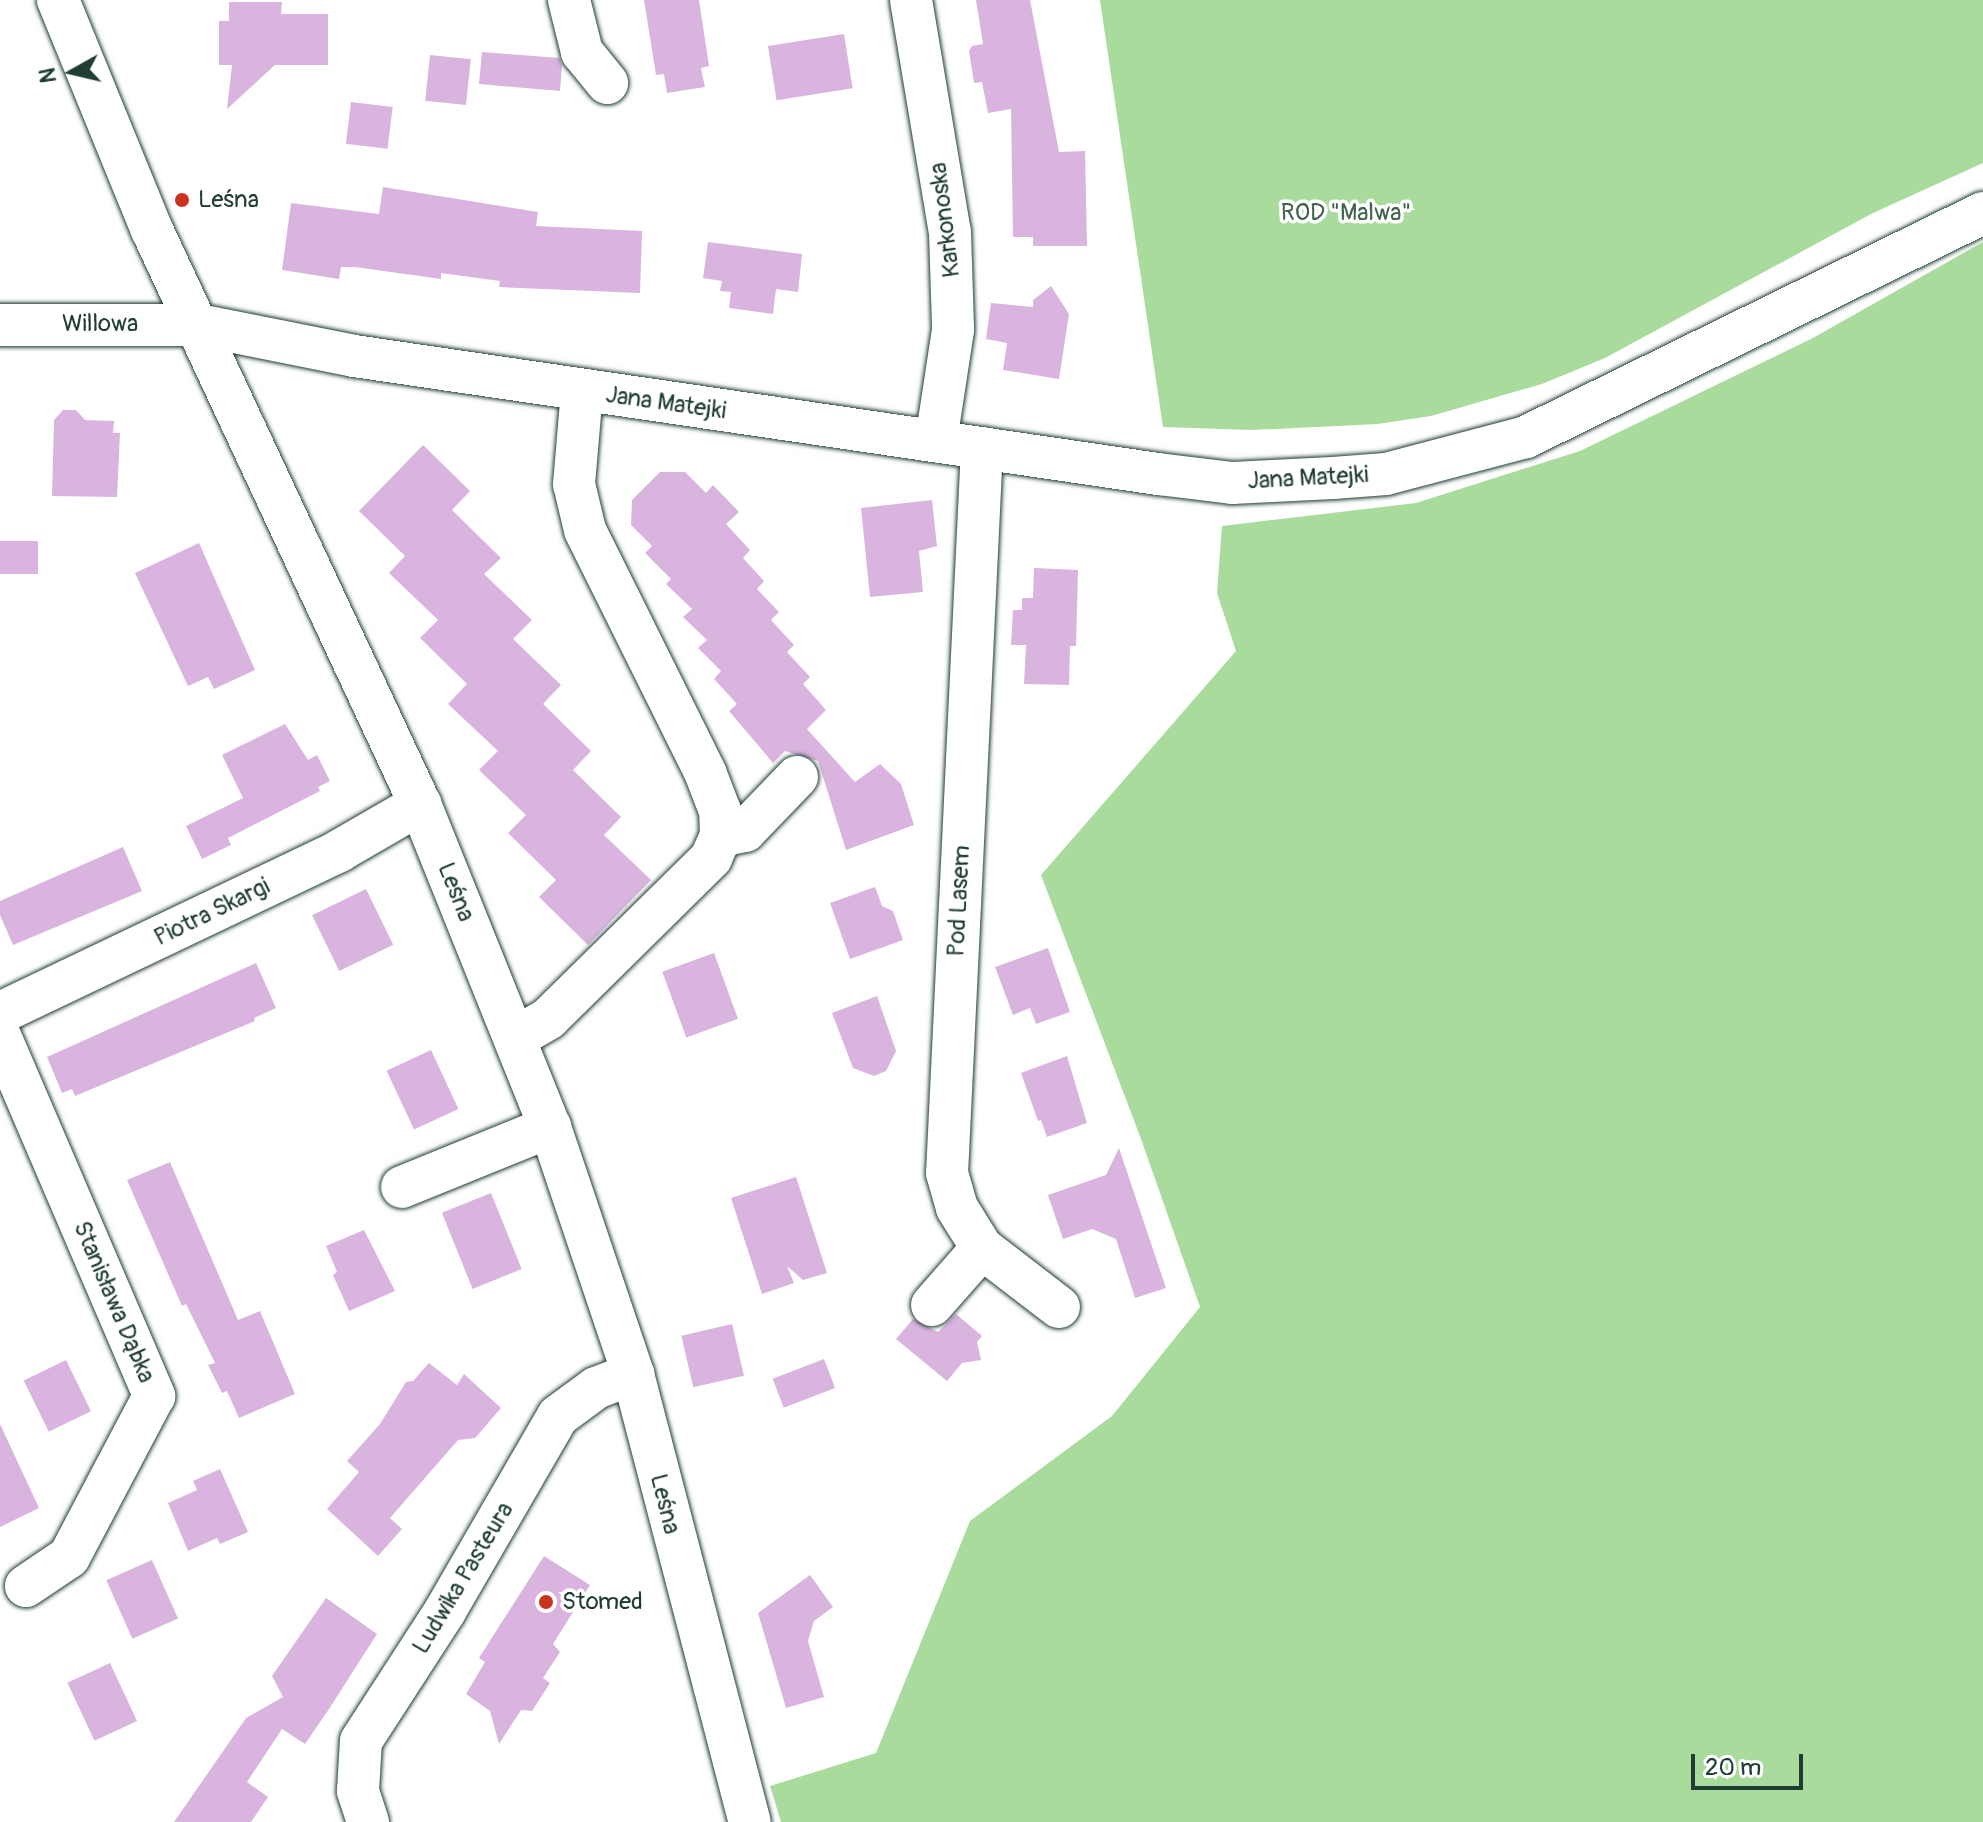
<!DOCTYPE html>
<html>
<head>
<meta charset="utf-8">
<style>
  body { margin:0 }
  #map { position:relative; width:1983px; height:1822px; overflow:hidden; background:#fff; font-family:Pangolin,sans-serif }
  div>[style] { position:absolute }
  .green>* { inset:0; background:#a8db9c }
  .building>* { inset:0; background:#d9b4de; transform-origin:0 0 }
  .roads { filter:drop-shadow(0 0 2px #1f3d34) drop-shadow(0 0 2px #1f3d34) }
  .minor>* { height:42px; margin:-21px; padding:0 21px; transform-origin:21px; border-radius:21px; background:#fff }
  .dots>* { width:22px; height:22px; translate:-50% -50%; box-sizing:border-box; border:4px solid #fff; border-radius:50% }
  span { translate:-50% -50%; white-space:nowrap; text-align:center; line-height:1.15; -webkit-text-stroke:7px #fff; paint-order:stroke }
  .poi-label { font-size:24px; color:#1f3d34 }
  .left { translate:0 -50%; text-align:left }
  .park-label { font-size:24px; color:#41644e }
  .street-label { font-size:24px; color:#1f3d34 }
  .north { position:absolute; left:32px; top:32px; width:80px; height:80px; -webkit-text-stroke:6px #fff; paint-order:stroke; rotate:262deg; font-size:22px; font-weight:700; line-height:32px; text-align:center; color:#1f3d34 }
  .north::after { content:''; display:block; margin:auto; width:28px; height:36px; background:#1f3d34; clip-path:polygon(50% 0,100% 100%,50% 72%,0 100%) }
  .scale { position:absolute; left:1691px; top:1754px; width:112px; height:36px; box-sizing:border-box; border:4px solid #1f3d34; border-top:0; padding-left:10px; font-size:24px; line-height:28px; white-space:nowrap; color:#1f3d34; -webkit-text-stroke:6px #fff; paint-order:stroke }
</style>
</head>
<body>
<div id="map">
  <div class="green">
    <i style="clip-path:polygon(1100px 0,1983px 0,1983px 163px,1873px 213px,1605px 358px,1542px 384px,1431px 416px,1378px 424px,1252px 430px,1163px 427px)"></i>
    <i style="clip-path:polygon(1983px 242px,1983px 1822px,781px 1822px,770px 1786px,876px 1753px,970px 1521px,1112px 1416px,1200px 1307px,1141px 1139px,1041px 875px,1236px 651px,1217px 593px,1222px 526px,1416px 503px,1580px 451px,1811px 339px)"></i>
  </div>
  <div class="building">
    <i style="clip-path:polygon(644px 0,699px 0,709px 66px,701px 68px,705px 87px,667px 93px,664px 74px,656px 75px)"></i>
    <i style="clip-path:polygon(976px 0,1030px 0,1059px 152px,1085px 151px,1087px 246px,1033px 246px,1033px 237px,1013px 237px,1011px 109px,988px 113px,982px 82px,974px 83px,969px 51px,972px 46px,983px 44px)"></i>
    <i style="clip-path:polygon(229px 2px,282px 2px,281px 14px,328px 14px,328px 65px,275px 65px,227px 109px,232px 65px,219px 65px,219px 21px,229px 21px)"></i>
    <i style="left:844px;top:34px;width:55px;height:77px;rotate:81deg"></i>
    <i style="clip-path:polygon(482px 52px,559px 58px,562px 65px,560px 91px,479px 84px)"></i>
    <i style="left:430px;top:55px;width:41px;height:46px;rotate:6deg"></i>
    <i style="left:351px;top:102px;width:42px;height:42px;rotate:7deg"></i>
    <i style="clip-path:polygon(383px 187px,538px 212px,536px 226px,642px 231px,640px 293px,499px 287px,500px 281px,441px 273px,441px 279px,355px 267px,341px 267px,339px 279px,282px 270px,291px 203px,379px 214px)"></i>
    <i style="clip-path:polygon(708px 242px,802px 254px,798px 292px,776px 289px,773px 314px,729px 308px,731px 292px,720px 291px,722px 281px,703px 278px)"></i>
    <i style="clip-path:polygon(1051px 286px,1069px 314px,1059px 379px,1003px 370px,1007px 343px,986px 339px,991px 303px,1033px 307px,1033px 300px)"></i>
    <i style="clip-path:polygon(63px 410px,76px 410px,85px 420px,114px 421px,113px 433px,120px 433px,117px 497px,52px 496px,54px 420px)"></i>
    <i style="clip-path:polygon(423px 445px,470px 491px,452px 510px,501px 558px,484px 574px,532px 620px,513px 639px,561px 685px,543px 704px,591px 751px,573px 770px,621px 817px,604px 835px,651px 880px,588px 945px,539px 897px,556px 880px,508px 833px,526px 815px,479px 770px,498px 751px,448px 704px,467px 684px,420px 638px,438px 620px,389px 573px,405px 556px,359px 511px)"></i>
    <i style="clip-path:polygon(660px 472px,685px 472px,706px 493px,713px 485px,739px 512px,726px 524px,750px 550px,743px 558px,764px 581px,757px 589px,779px 612px,771px 620px,794px 645px,787px 652px,810px 677px,803px 684px,826px 710px,807px 729px,855px 782px,880px 764px,901px 784px,914px 825px,846px 850px,818px 761px,785px 751px,773px 763px,729px 711px,737px 704px,714px 679px,721px 671px,698px 648px,707px 640px,683px 617px,692px 609px,666px 584px,671px 579px,645px 553px,652px 546px,631px 525px,632px 500px)"></i>
    <i style="clip-path:polygon(932px 500px,937px 546px,919px 551px,923px 592px,870px 597px,861px 508px)"></i>
    <i style="left:0;top:541px;width:38px;height:33px"></i>
    <i style="clip-path:polygon(199px 543px,255px 670px,214px 689px,208px 677px,188px 686px,135px 573px)"></i>
    <i style="clip-path:polygon(1034px 568px,1078px 570px,1076px 646px,1070px 646px,1069px 685px,1024px 684px,1026px 645px,1011px 645px,1013px 610px,1022px 610px,1022px 598px,1033px 598px)"></i>
    <i style="clip-path:polygon(285px 724px,308px 760px,317px 755px,330px 781px,318px 787px,320px 791px,228px 838px,231px 845px,202px 859px,186px 826px,243px 798px,222px 755px)"></i>
    <i style="clip-path:polygon(123px 847px,142px 891px,13px 945px,0 915px,0 901px)"></i>
    <i style="clip-path:polygon(875px 887px,882px 906px,893px 911px,903px 940px,850px 959px,830px 903px)"></i>
    <i style="left:366px;top:889px;width:62px;height:60px;rotate:64deg"></i>
    <i style="clip-path:polygon(1048px 948px,1070px 1012px,1036px 1024px,1030px 1008px,1013px 1015px,995px 967px)"></i>
    <i style="left:714px;top:953px;width:70px;height:55px;rotate:70deg"></i>
    <i style="clip-path:polygon(256px 963px,276px 1008px,254px 1018px,255px 1021px,75px 1096px,72px 1089px,62px 1093px,47px 1057px)"></i>
    <i style="clip-path:polygon(877px 996px,896px 1051px,886px 1071px,874px 1076px,853px 1068px,832px 1013px)"></i>
    <i style="left:431px;top:1050px;width:65px;height:49px;rotate:65deg"></i>
    <i style="clip-path:polygon(1067px 1056px,1087px 1123px,1047px 1137px,1041px 1120px,1038px 1121px,1021px 1073px)"></i>
    <i style="clip-path:polygon(1119px 1148px,1166px 1288px,1135px 1298px,1116px 1239px,1092px 1229px,1063px 1239px,1048px 1195px,1106px 1175px)"></i>
    <i style="clip-path:polygon(170px 1162px,238px 1320px,260px 1311px,295px 1394px,239px 1418px,227px 1391px,222px 1393px,208px 1365px,215px 1363px,186px 1304px,182px 1306px,127px 1180px)"></i>
    <i style="clip-path:polygon(796px 1177px,827px 1273px,803px 1280px,787px 1266px,794px 1283px,762px 1294px,731px 1198px)"></i>
    <i style="left:491px;top:1193px;width:82px;height:53px;rotate:68deg"></i>
    <i style="clip-path:polygon(364px 1230px,395px 1291px,349px 1311px,333px 1275px,337px 1272px,326px 1246px)"></i>
    <i style="clip-path:polygon(956px 1314px,982px 1336px,977px 1342px,981px 1360px,962px 1363px,947px 1381px,896px 1339px,913px 1319px,938px 1332px)"></i>
    <i style="left:732px;top:1324px;width:53px;height:52px;rotate:77deg"></i>
    <i style="left:824px;top:1359px;width:31px;height:55px;rotate:69deg"></i>
    <i style="left:66px;top:1360px;width:57px;height:47px;rotate:64deg"></i>
    <i style="clip-path:polygon(429px 1363px,457px 1385px,464px 1374px,501px 1408px,475px 1438px,458px 1440px,390px 1518px,402px 1529px,378px 1556px,327px 1509px,359px 1472px,347px 1461px,380px 1424px,406px 1382px,413px 1381px)"></i>
    <i style="clip-path:polygon(0 1424px,39px 1508px,0 1527px)"></i>
    <i style="clip-path:polygon(220px 1469px,248px 1532px,220px 1544px,217px 1538px,188px 1551px,168px 1503px,197px 1490px,193px 1481px)"></i>
    <i style="clip-path:polygon(544px 1556px,590px 1585px,553px 1644px,560px 1652px,543px 1678px,550px 1683px,532px 1711px,521px 1710px,499px 1744px,490px 1711px,466px 1694px,485px 1662px,479px 1658px)"></i>
    <i style="left:152px;top:1560px;width:64px;height:50px;rotate:66deg"></i>
    <i style="clip-path:polygon(810px 1575px,833px 1607px,814px 1621px,808px 1641px,824px 1697px,786px 1708px,758px 1613px)"></i>
    <i style="clip-path:polygon(326px 1598px,377px 1634px,329px 1709px,305px 1744px,282px 1729px,247px 1782px,268px 1797px,251px 1822px,174px 1822px,246px 1718px,283px 1697px,272px 1676px)"></i>
    <i style="left:110px;top:1663px;width:64px;height:47px;rotate:65deg"></i>
  </div>
  <div class="roads">
    <div class="minor">
      <i style="left:58px;top:0;width:248px;rotate:67.8deg"></i>
      <i style="left:152px;top:230px;width:633px;rotate:64.97deg"></i>
      <i style="left:420px;top:804px;width:348px;rotate:68.1deg"></i>
      <i style="left:550px;top:1127px;width:261px;rotate:71.4deg"></i>
      <i style="left:633px;top:1374px;width:463px;rotate:75.4deg"></i>
      <i style="left:569px;top:0;width:54px;rotate:76deg"></i>
      <i style="left:582px;top:52px;width:40px;rotate:51deg"></i>
      <i style="left:911px;top:0;width:235px;rotate:80.5deg"></i>
      <i style="left:950px;top:232px;width:98px;rotate:88.2deg"></i>
      <i style="left:953px;top:330px;width:112px;rotate:98.7deg"></i>
      <i style="left:0;top:325px;width:199px"></i>
      <i style="left:199px;top:325px;width:158px;rotate:11.3deg"></i>
      <i style="left:354px;top:356px;width:813px;rotate:8.35deg"></i>
      <i style="left:1158px;top:474px;width:75px;rotate:6.9deg"></i>
      <i style="left:1232px;top:483px;width:101px;rotate:-2.8deg"></i>
      <i style="left:1333px;top:478px;width:53px;rotate:-4.3deg"></i>
      <i style="left:1386px;top:474px;width:145px;rotate:-14.8deg"></i>
      <i style="left:1526px;top:437px;width:509px;rotate:-26.11deg"></i>
      <i style="left:982px;top:448px;width:726px;rotate:92.76deg"></i>
      <i style="left:947px;top:1173px;width:36px;rotate:74deg"></i>
      <i style="left:957px;top:1208px;width:47px;rotate:58deg"></i>
      <i style="left:982px;top:1248px;width:97px;rotate:37.5deg"></i>
      <i style="left:721px;top:836px;width:25px;rotate:-12deg"></i>
      <i style="left:745px;top:831px;width:75px;rotate:-46.1deg"></i>
      <i style="left:0;top:1013px;width:376px;rotate:-25.5deg"></i>
      <i style="left:339px;top:851px;width:94px;rotate:-30.1deg"></i>
      <i style="left:0;top:1036px;width:392px;rotate:66.8deg"></i>
      <i style="left:154px;top:1396px;width:182px;rotate:117.8deg"></i>
      <i style="left:69px;top:1557px;width:52px;rotate:146deg"></i>
      <i style="left:515px;top:1038px;width:39px;rotate:-30deg"></i>
      <i style="left:549px;top:1018px;width:228px;rotate:-44.6deg"></i>
      <i style="left:711px;top:858px;width:24px;rotate:-66deg"></i>
      <i style="left:721px;top:836px;width:25px;rotate:-92deg"></i>
      <i style="left:720px;top:811px;width:40px;rotate:-111deg"></i>
      <i style="left:706px;top:774px;width:272px;rotate:-116.4deg"></i>
      <i style="left:585px;top:530px;width:47px;rotate:-103.4deg"></i>
      <i style="left:574px;top:484px;width:93px;rotate:-85.1deg"></i>
      <i style="left:402px;top:1187px;width:160px;rotate:-22.1deg"></i>
      <i style="left:932px;top:1305px;width:76px;rotate:-48.7deg"></i>
      <i style="left:368px;top:1822px;width:33px;rotate:-108deg"></i>
      <i style="left:358px;top:1791px;width:50px;rotate:-86.6deg"></i>
      <i style="left:361px;top:1741px;width:155px;rotate:-57.1deg"></i>
      <i style="left:445px;top:1611px;width:225px;rotate:-59.9deg"></i>
      <i style="left:558px;top:1416px;width:47px;rotate:-36.4deg"></i>
      <i style="left:596px;top:1388px;width:40px;rotate:-21deg"></i>
    </div>
  </div>
  <div class="dots">
    <i style="left:182px;top:200px;background:#c8321e"></i>
    <i style="left:546px;top:1602px;background:#c8321e"></i>
  </div>
  <div class="poi-label">
    <span class="left" style="left:198px;top:200px">Leśna</span>
    <span class="left" style="left:562px;top:1602px">Stomed</span>
  </div>
  <div class="park-label">
    <span style="left:1346px;top:213px">ROD "Malwa"</span>
  </div>
  <div class="street-label">
    <span style="left:945px;top:220px;rotate:-97deg">Karkonoska</span>
    <span style="left:100px;top:324px">Willowa</span>
    <span style="left:666px;top:403px;rotate:8deg">Jana Matejki</span>
    <span style="left:1308px;top:478px;rotate:-3deg">Jana Matejki</span>
    <span style="left:456px;top:892px;rotate:68deg">Leśna</span>
    <span style="left:959px;top:901px;rotate:-87deg">Pod Lasem</span>
    <span style="left:212px;top:912px;rotate:-26deg">Piotra Skargi</span>
    <span style="left:114px;top:1302px;rotate:67deg">Stanisława Dąbka</span>
    <span style="left:665px;top:1504px;rotate:76deg">Leśna</span>
    <span style="left:463px;top:1578px;rotate:-59deg">Ludwika Pasteura</span>
  </div>
  <div class="north">N</div>
  <div class="scale">20 m</div>
</div>
</body>
</html>
